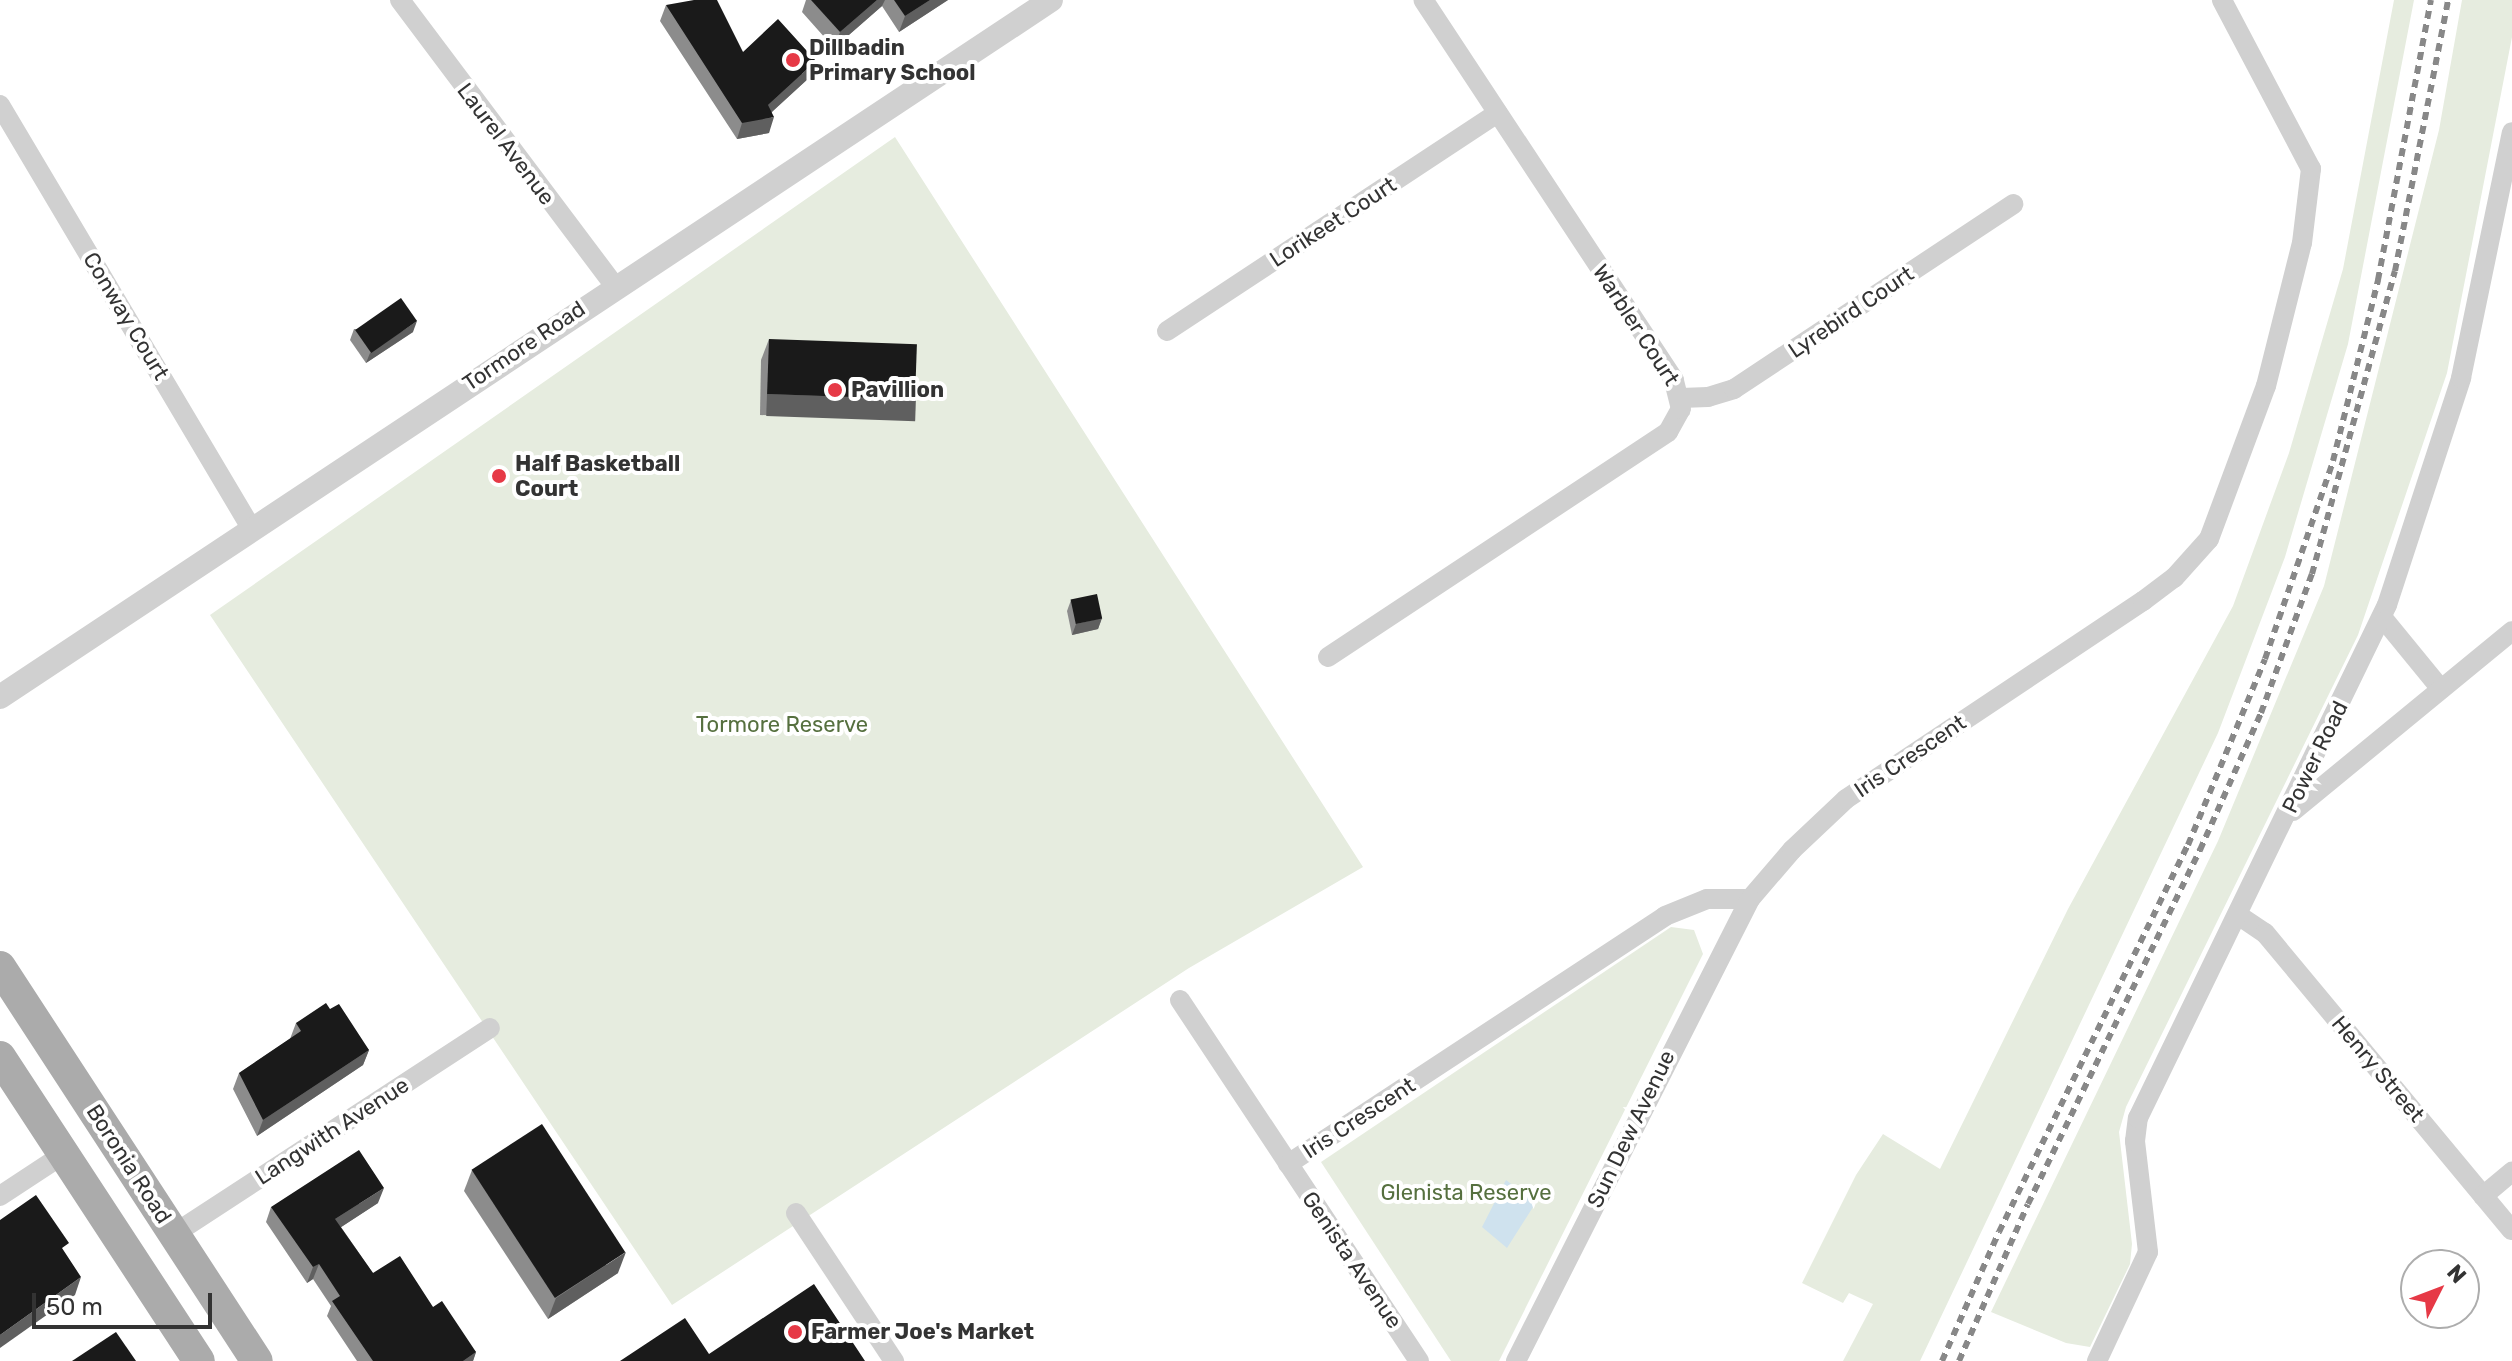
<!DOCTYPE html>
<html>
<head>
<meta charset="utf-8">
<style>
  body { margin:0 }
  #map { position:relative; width:2512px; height:1361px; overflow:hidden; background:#fff; font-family:Rubik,sans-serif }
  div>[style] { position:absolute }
  .green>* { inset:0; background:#e6ecdf }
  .water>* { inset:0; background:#cfe2ee }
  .minor>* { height:20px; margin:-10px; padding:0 10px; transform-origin:10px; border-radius:10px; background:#d0d0d0 }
  .tertiary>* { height:24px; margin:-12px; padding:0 12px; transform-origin:12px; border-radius:12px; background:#d0d0d0 }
  .primary>* { height:32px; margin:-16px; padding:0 16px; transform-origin:16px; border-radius:16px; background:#ababab }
  .rail>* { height:6px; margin-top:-3px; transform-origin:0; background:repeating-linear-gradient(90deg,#888 0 8px,transparent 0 14px) }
  .wall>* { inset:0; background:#8c8c8c }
  .shaded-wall>* { inset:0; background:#5f5f5f; transform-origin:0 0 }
  .building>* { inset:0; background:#1a1a1a; transform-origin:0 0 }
  .dots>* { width:22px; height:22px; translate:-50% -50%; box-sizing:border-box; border:4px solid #fff; border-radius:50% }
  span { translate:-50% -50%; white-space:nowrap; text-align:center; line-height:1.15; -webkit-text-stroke:8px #fff; paint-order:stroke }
  .poi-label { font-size:22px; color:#333; font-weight:700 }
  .left { translate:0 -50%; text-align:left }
  .street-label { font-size:22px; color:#333 }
  .park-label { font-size:22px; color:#56703f }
  .north { position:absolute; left:2400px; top:1249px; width:80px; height:80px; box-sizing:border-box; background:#fff; border:2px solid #adadad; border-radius:50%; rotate:48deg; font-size:22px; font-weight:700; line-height:32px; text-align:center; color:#333 }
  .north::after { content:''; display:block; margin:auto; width:28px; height:36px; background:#e63946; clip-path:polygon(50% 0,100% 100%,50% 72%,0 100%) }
  .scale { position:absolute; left:32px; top:1293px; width:180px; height:36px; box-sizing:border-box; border:4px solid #333; border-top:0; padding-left:10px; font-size:24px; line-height:28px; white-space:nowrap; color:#333; -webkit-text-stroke:6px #fff; paint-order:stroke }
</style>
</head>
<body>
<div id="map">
  <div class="green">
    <i style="clip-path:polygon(2394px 0,2414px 0,2348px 344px,2285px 557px,2218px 733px,1920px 1361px,1843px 1361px,1873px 1304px,1849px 1293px,1843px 1303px,1802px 1283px,1856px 1175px,1883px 1134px,1940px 1169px,2068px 909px,2233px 606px,2289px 453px,2343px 269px)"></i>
    <i style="clip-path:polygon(2462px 0,2512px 0,2512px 37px,2447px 373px,2358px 635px,2126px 1107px,2119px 1132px,2132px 1244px,2130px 1264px,2090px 1347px,2066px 1343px,1991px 1312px,2218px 841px,2324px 586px,2439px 130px)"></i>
    <i style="clip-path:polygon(895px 137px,1363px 867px,1189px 968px,672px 1305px,210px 615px)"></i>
    <i style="clip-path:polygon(1671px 927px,1694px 930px,1703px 954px,1499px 1361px,1451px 1361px,1321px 1162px)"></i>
  </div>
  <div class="water">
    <i style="clip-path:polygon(1506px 1180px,1522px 1192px,1547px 1185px,1507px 1248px,1482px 1227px)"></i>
  </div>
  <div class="minor">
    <i style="left:400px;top:0;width:358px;rotate:53.1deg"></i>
    <i style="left:0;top:105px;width:492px;rotate:59.3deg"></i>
    <i style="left:1167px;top:331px;width:396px;rotate:-33.4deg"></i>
    <i style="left:1681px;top:398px;width:27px;rotate:-2deg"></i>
    <i style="left:1708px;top:397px;width:27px;rotate:-17deg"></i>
    <i style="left:1734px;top:389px;width:335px;rotate:-33.5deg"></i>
    <i style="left:2382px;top:617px;width:93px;rotate:50.7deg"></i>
    <i style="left:1328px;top:657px;width:408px;rotate:-33.5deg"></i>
    <i style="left:1668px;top:432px;width:26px;rotate:-61deg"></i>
    <i style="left:1681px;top:409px;width:30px;rotate:-104deg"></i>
    <i style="left:1674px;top:380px;width:455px;rotate:-123.4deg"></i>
    <i style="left:2293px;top:811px;width:283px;rotate:-39.4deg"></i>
    <i style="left:2238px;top:915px;width:32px;rotate:34deg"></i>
    <i style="left:2265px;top:933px;width:386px;rotate:50.3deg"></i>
    <i style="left:1180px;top:1000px;width:433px;rotate:56.5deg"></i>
    <i style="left:1288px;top:1164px;width:451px;rotate:-33.3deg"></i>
    <i style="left:1665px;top:916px;width:45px;rotate:-22deg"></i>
    <i style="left:1707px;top:899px;width:43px"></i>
    <i style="left:1750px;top:899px;width:65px;rotate:-49.4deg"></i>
    <i style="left:1792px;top:850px;width:74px;rotate:-43.4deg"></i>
    <i style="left:1846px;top:799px;width:357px;rotate:-33.7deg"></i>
    <i style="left:2143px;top:601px;width:39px;rotate:-37deg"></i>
    <i style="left:2174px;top:578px;width:52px;rotate:-48.1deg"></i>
    <i style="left:2209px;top:539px;width:163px;rotate:-69.6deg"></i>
    <i style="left:2266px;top:386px;width:147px;rotate:-75.9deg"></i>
    <i style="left:2302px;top:243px;width:75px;rotate:-83.1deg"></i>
    <i style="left:2311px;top:169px;width:191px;rotate:-117.8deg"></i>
    <i style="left:0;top:1196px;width:77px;rotate:-33.3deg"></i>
    <i style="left:2483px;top:1196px;width:38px;rotate:-40deg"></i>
    <i style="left:796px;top:1213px;width:178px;rotate:56.5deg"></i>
    <i style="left:174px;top:1234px;width:377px;rotate:-33.1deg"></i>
    <i style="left:1516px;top:1361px;width:518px;rotate:-63.14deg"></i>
    <i style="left:2097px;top:1361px;width:120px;rotate:-64.9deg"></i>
    <i style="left:2148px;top:1252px;width:112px;rotate:-96.7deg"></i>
    <i style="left:2135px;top:1141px;width:23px;rotate:-83deg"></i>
    <i style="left:2138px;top:1118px;width:570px;rotate:-64.11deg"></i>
    <i style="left:2387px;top:605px;width:239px;rotate:-71.9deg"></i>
    <i style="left:2461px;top:378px;width:251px;rotate:-78.3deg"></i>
  </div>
  <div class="tertiary">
    <i style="left:0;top:697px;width:1261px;rotate:-33.55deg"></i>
  </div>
  <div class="primary">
    <i style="left:0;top:967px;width:470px;rotate:56.9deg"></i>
    <i style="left:0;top:1057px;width:363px;rotate:56.8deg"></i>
  </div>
  <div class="rail">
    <i style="left:1942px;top:1361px;width:141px;rotate:-66.2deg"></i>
    <i style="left:1999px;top:1232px;width:431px;rotate:-64deg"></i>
    <i style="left:2188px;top:845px;width:201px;rotate:-67.5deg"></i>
    <i style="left:2265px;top:659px;width:209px;rotate:-71deg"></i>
    <i style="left:2333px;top:461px;width:187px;rotate:-76deg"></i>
    <i style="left:2378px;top:280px;width:285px;rotate:-79.3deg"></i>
    <i style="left:1959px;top:1361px;width:171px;rotate:-66.3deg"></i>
    <i style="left:2028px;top:1204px;width:394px;rotate:-64.1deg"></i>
    <i style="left:2200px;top:850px;width:150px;rotate:-66deg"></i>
    <i style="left:2261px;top:713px;width:148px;rotate:-69.9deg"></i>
    <i style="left:2312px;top:574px;width:314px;rotate:-74.7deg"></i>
    <i style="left:2395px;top:271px;width:276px;rotate:-78.9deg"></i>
  </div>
  <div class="wall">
    <i style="clip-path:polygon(806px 0,948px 0,899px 32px,882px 6px,834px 48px,802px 12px)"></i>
    <i style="clip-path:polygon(666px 5px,743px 52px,810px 77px,772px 112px,769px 133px,737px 139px,660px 21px)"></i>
    <i style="clip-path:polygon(354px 329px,413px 332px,366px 363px,350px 340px)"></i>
    <i style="clip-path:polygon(769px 339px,908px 420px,760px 415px,761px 360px)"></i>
    <i style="clip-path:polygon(1071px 600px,1102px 618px,1098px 629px,1072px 635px,1067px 611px)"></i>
    <i style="clip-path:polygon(330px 1009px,369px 1050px,363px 1065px,257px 1136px,233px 1089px,239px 1073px,290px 1039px,296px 1023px)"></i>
    <i style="clip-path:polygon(472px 1170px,618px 1273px,548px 1319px,464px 1191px)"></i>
    <i style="clip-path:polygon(378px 1203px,341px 1227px,373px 1273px,433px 1307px,476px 1352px,473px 1361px,357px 1361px,327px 1316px,331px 1306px,313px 1279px,307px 1283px,266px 1222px,271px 1207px)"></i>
  </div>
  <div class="shaded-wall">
    <i style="clip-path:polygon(877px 0,885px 0,882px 6px,834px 48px,840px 32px)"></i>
    <i style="clip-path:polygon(930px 0,948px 0,899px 32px,905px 16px)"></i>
    <i style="clip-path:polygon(816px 61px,810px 77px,764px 119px,774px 117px,769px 133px,737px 139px,742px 123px,768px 105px)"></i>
    <i style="clip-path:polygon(417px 321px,413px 332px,366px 363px,370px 353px)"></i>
    <i style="left:767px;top:394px;width:149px;height:22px;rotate:2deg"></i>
    <i style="clip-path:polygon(1102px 618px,1098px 629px,1072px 635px,1076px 624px)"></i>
    <i style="clip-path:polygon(369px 1050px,363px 1065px,257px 1136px,263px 1120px)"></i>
    <i style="clip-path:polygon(384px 1188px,378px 1203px,329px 1235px,335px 1219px)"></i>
    <i style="clip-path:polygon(626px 1252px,618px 1273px,548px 1319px,556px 1298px)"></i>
    <i style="clip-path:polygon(319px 1264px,313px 1279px,307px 1283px,313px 1267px)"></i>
    <i style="clip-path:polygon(81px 1277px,75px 1295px,0 1348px,0 1335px)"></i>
    <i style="clip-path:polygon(476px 1352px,473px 1361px,463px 1361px)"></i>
  </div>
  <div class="building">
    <i style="clip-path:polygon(694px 0,717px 0,743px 52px,778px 19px,816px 61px,768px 105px,774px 117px,742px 123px,666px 5px)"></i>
    <i style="clip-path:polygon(811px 0,877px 0,840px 32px)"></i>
    <i style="clip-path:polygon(894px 0,930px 0,905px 16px)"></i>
    <i style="left:401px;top:298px;width:28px;height:56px;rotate:55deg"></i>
    <i style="left:769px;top:339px;width:148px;height:55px;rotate:2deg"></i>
    <i style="left:1097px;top:594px;width:25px;height:27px;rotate:78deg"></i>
    <i style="clip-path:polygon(326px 1003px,330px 1009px,339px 1004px,369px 1050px,263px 1120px,239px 1073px,301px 1031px,296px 1023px)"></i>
    <i style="left:542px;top:1124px;width:153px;height:84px;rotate:57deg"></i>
    <i style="clip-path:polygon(359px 1150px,384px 1188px,335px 1219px,373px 1273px,400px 1256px,433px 1307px,442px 1301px,476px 1352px,463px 1361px,373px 1361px,332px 1301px,340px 1296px,319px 1264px,313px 1267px,271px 1207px)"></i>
    <i style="clip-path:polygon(36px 1195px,69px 1243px,62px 1248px,81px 1277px,0 1335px,0 1220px)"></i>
    <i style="clip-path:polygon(814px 1284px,865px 1361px,620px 1361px,685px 1318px,709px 1354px)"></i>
    <i style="clip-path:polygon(116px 1332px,136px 1361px,72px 1361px)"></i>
  </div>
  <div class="dots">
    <i style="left:793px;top:60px;background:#e63946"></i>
    <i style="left:835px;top:390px;background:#e63946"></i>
    <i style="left:499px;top:476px;background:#e63946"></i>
    <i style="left:795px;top:1332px;background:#e63946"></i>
  </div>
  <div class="poi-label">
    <span class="left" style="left:809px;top:60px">Dillbadin<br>Primary School</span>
    <span class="left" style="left:851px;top:390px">Pavillion</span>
    <span class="left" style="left:515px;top:476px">Half Basketball<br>Court</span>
    <span class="left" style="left:811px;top:1332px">Farmer Joe's Market</span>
  </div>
  <div class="street-label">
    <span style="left:506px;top:144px;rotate:53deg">Laurel Avenue</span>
    <span style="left:1333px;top:222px;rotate:-33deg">Lorikeet Court</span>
    <span style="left:1851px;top:312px;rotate:-34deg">Lyrebird Court</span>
    <span style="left:126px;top:316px;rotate:59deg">Conway Court</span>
    <span style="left:1636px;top:325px;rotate:57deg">Warbler Court</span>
    <span style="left:524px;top:346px;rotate:-34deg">Tormore Road</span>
    <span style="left:1910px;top:756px;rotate:-34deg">Iris Crescent</span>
    <span style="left:2315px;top:757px;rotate:-64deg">Power Road</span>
    <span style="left:2378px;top:1069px;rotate:50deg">Henry Street</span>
    <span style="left:1359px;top:1118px;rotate:-33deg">Iris Crescent</span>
    <span style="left:1631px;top:1129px;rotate:-64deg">Sun Dew Avenue</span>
    <span style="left:332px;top:1131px;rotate:-33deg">Langwith Avenue</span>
    <span style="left:129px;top:1164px;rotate:57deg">Boronia Road</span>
    <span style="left:1352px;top:1260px;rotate:56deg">Genista Avenue</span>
  </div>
  <div class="park-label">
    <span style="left:782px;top:725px">Tormore Reserve</span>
    <span style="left:1466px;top:1193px">Glenista Reserve</span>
  </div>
  <div class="north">N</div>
  <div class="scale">50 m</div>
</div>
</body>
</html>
